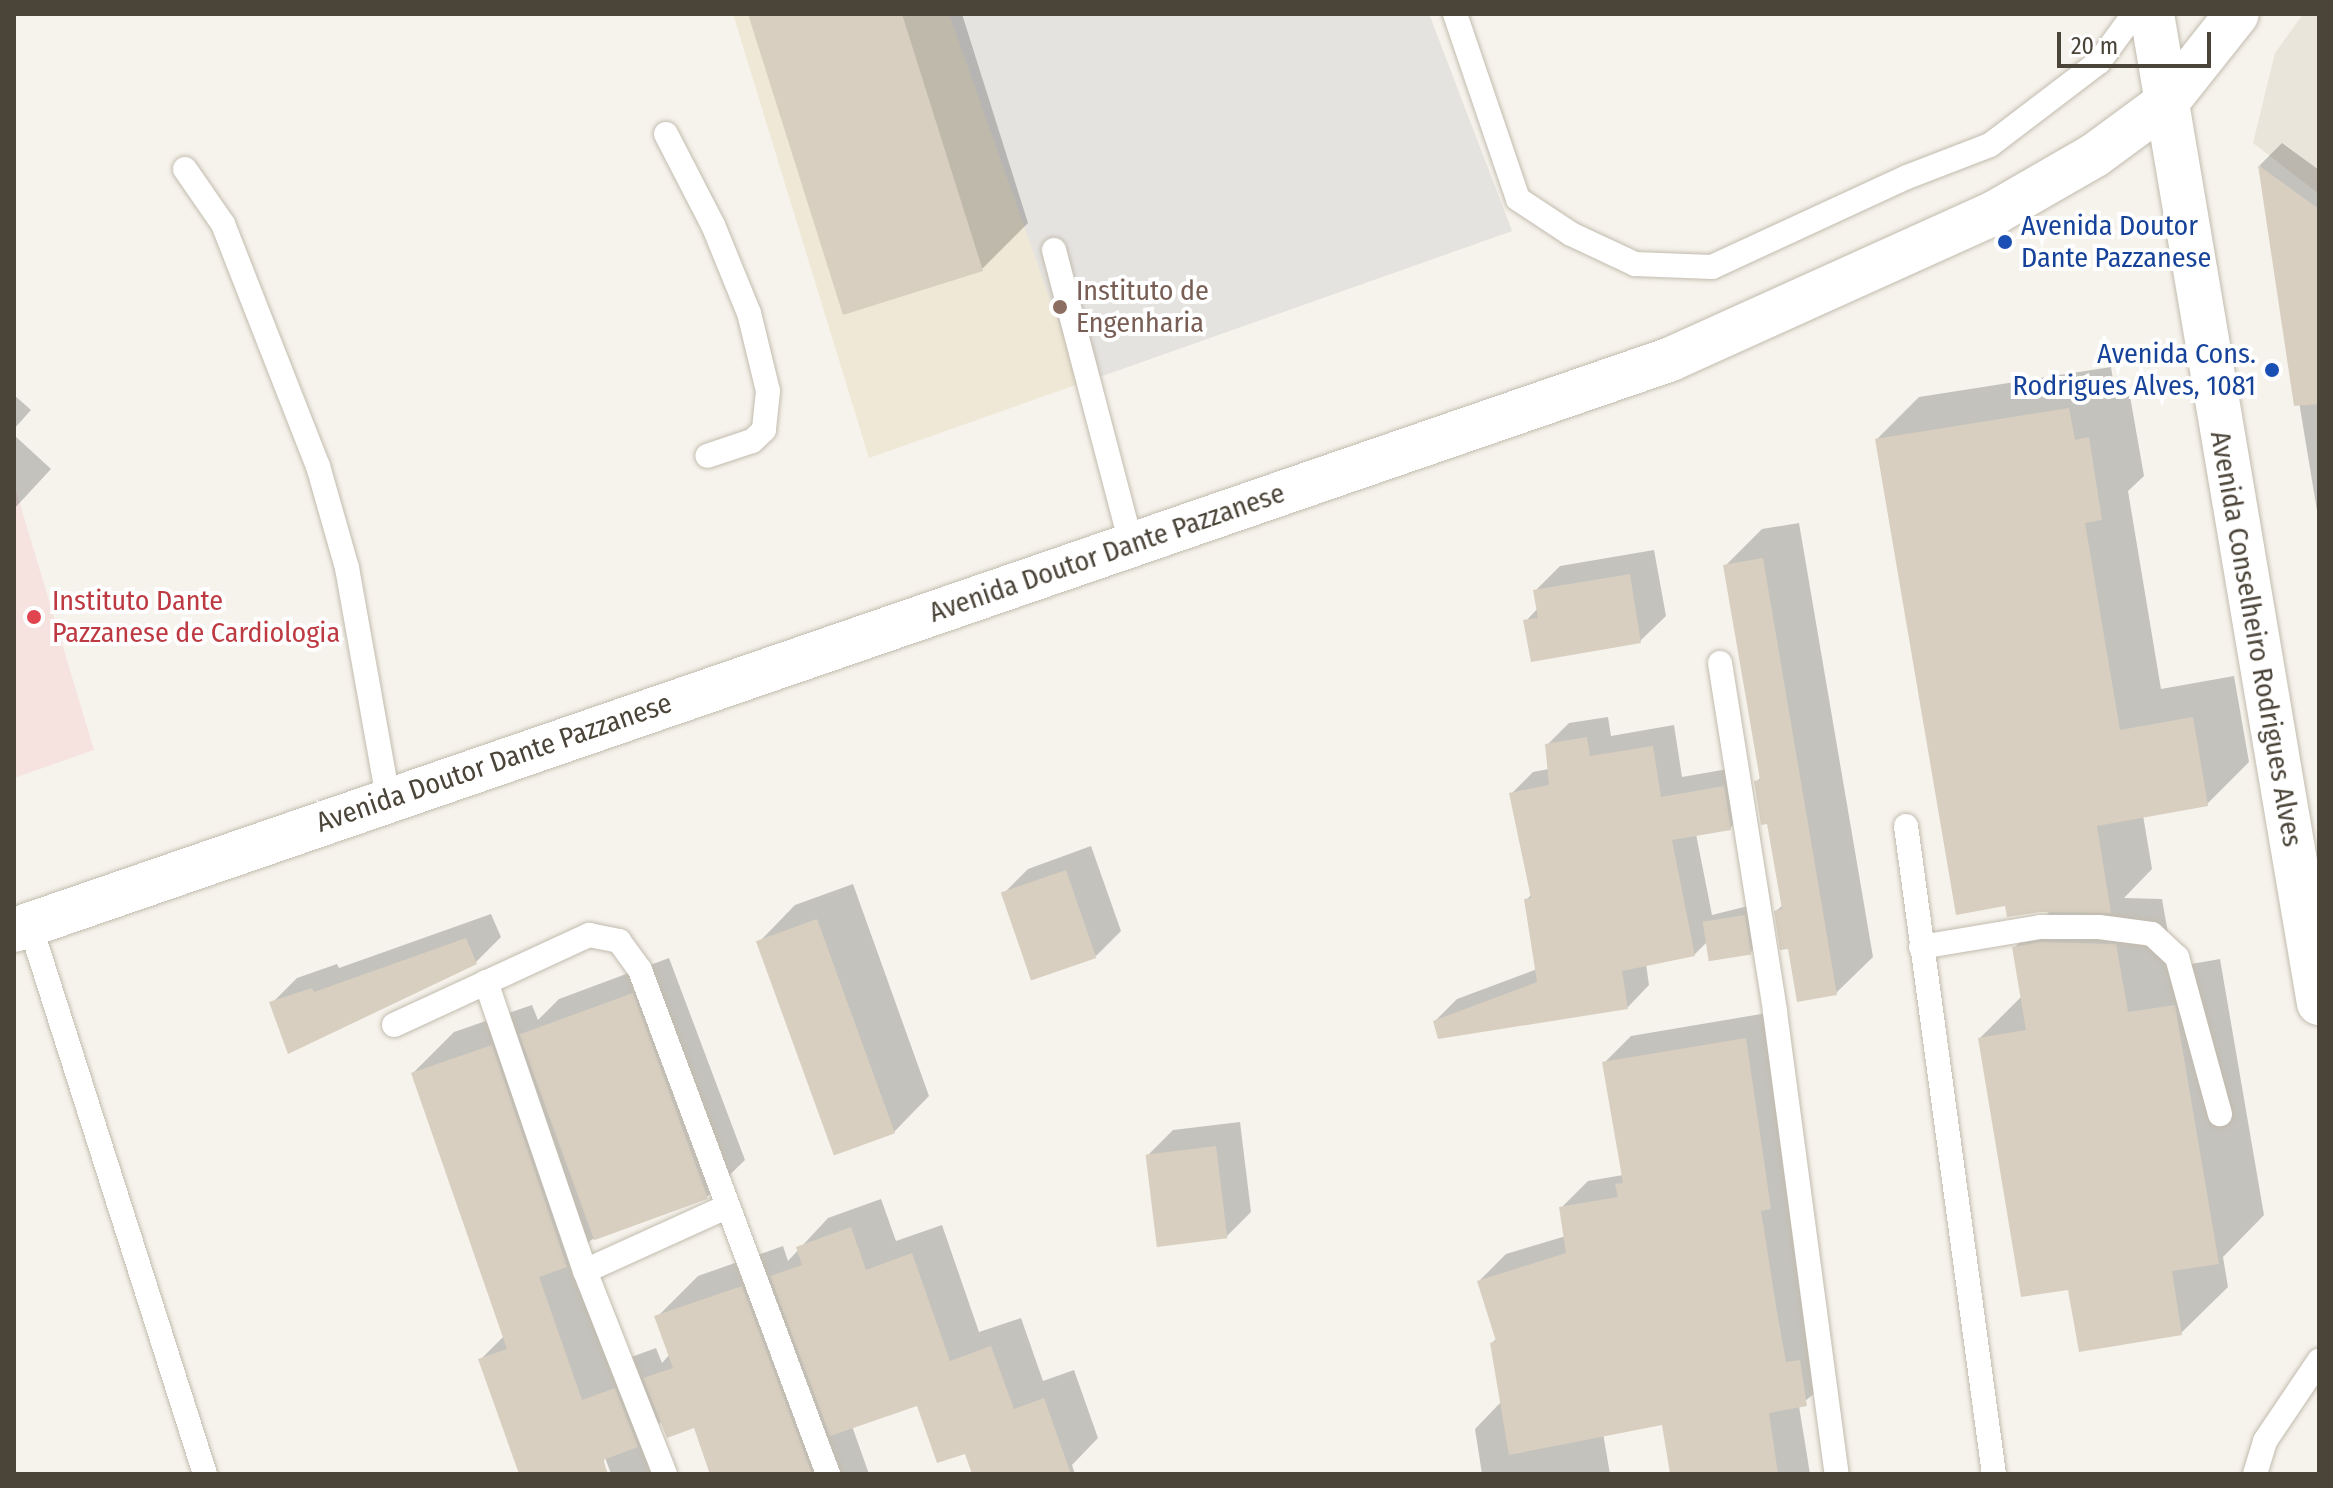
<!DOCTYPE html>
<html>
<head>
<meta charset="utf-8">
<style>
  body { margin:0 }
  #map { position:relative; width:2333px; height:1488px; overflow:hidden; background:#f6f3ec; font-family:"Fira Sans Condensed",sans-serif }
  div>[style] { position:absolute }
  .residential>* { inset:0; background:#eae5da }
  .education>* { inset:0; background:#efe8d6 }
  .medical>* { inset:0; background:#f6e3e0 }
  .parking>* { inset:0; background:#e5e3e0 }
  .shadow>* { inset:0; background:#0003 }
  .building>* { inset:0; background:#d8cfc1; transform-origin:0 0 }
  .roads { filter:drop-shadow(0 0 2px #c2bbae) drop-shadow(0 0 2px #c2bbae) }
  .service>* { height:24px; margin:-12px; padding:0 12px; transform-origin:12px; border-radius:12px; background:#fff }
  .tertiary>* { height:44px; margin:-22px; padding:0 22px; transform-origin:22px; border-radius:22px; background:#fff }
  .dots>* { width:22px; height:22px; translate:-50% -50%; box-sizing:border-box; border:4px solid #fff; border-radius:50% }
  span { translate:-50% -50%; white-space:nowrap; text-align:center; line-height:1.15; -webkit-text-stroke:8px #fff; paint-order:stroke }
  .transit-label { font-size:28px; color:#164399 }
  .left { translate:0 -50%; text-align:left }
  .right { translate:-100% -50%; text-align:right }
  .education-label { font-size:28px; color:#785e54 }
  .street-label { font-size:28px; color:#4b4439 }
  .health-label { font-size:28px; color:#be3a42 }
  .frame { position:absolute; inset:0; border:16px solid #4b4439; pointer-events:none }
  .scale { position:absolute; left:2057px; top:32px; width:154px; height:36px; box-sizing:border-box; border:4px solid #4b4439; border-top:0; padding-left:10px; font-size:24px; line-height:28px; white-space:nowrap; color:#4b4439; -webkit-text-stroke:6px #fff; paint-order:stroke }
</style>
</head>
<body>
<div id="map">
  <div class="residential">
    <i style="clip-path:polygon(2303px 14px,2319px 14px,2319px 194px,2253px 143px,2275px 53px)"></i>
  </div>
  <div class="education">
    <i style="clip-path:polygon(733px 14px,1429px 14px,1512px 231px,869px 458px)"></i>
  </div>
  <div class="medical">
    <i style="clip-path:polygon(14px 484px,94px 750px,14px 778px)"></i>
  </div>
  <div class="parking">
    <i style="clip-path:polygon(949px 14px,1429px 14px,1512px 231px,1080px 384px)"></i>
  </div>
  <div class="shadow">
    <i style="clip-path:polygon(750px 14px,962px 14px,1028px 223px,982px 269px)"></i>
    <i style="clip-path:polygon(2282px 143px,2319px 170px,2319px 523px,2260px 165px)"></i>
    <i style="clip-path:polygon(2111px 367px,2116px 399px,2130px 396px,2144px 476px,2128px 491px,2161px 689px,2234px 676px,2249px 762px,2207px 804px,2143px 815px,2152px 869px,2124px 898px,2162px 899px,2174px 967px,2220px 959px,2264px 1215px,2223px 1257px,2228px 1287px,2181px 1333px,2070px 1287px,1980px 1038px,2022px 996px,2014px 948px,2051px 910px,1877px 439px,1919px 397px)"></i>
    <i style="clip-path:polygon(14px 395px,31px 410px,14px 429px)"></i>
    <i style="clip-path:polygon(14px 435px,51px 469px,14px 509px)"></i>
    <i style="clip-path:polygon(1799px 523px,1873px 957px,1836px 993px,1790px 946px,1776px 911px,1783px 905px,1769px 822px,1756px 782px,1761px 777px,1725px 566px,1762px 529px)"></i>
    <i style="clip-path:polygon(1654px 550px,1666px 616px,1640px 641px,1526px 621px,1538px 608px,1535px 591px,1560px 566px)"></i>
    <i style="clip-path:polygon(1608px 717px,1611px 736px,1674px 725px,1682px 777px,1745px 766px,1752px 807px,1730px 828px,1696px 834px,1712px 915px,1756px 904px,1762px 941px,1750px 953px,1708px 941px,1694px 955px,1646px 964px,1649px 985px,1628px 1007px,1435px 1021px,1457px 999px,1537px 969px,1526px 900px,1532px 894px,1511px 794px,1533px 772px,1549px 769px,1547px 745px,1569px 723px)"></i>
    <i style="clip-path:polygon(1091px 846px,1121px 931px,1096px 956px,1003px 894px,1028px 869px)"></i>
    <i style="clip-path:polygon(853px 884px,929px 1096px,893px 1133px,759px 942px,795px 905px)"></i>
    <i style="clip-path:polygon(491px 914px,501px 937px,476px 962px,272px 1003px,297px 978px,337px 964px,339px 968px)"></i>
    <i style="clip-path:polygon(669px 958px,745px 1160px,708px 1196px,591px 1240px,584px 1248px,623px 1360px,656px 1348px,662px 1363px,670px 1354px,657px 1317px,698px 1276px,783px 1246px,788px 1261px,828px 1218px,881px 1199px,896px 1241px,942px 1225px,979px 1332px,1021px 1318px,1043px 1381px,1074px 1370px,1098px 1438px,1072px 1465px,1075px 1474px,974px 1474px,966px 1451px,918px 1403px,852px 1426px,869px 1474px,710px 1474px,694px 1426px,662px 1421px,649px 1434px,663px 1474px,611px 1474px,602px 1449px,606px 1474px,521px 1474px,481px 1359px,505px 1335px,413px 1073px,454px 1032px,532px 1005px,538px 1020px,559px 999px)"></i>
    <i style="clip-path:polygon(1773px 1012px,1833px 1378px,1799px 1406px,1810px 1474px,1672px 1474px,1664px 1423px,1603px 1433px,1610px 1474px,1482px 1474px,1475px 1429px,1502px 1401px,1492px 1343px,1497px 1338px,1479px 1281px,1506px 1254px,1566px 1236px,1561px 1208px,1588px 1181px,1623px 1175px,1604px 1063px,1631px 1036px)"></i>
    <i style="clip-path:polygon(1240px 1122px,1251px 1212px,1226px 1237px,1148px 1155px,1173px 1130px)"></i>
  </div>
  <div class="building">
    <i style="clip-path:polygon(748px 14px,902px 14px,983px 271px,843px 315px)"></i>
    <i style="clip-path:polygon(2258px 165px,2319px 209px,2319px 404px,2294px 406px)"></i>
    <i style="clip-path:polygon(2069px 408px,2075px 440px,2089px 437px,2102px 520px,2085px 523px,2120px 730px,2193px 717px,2208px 806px,2097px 826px,2111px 913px,2040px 912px,2007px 917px,2005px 906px,1956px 915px,1875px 439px)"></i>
    <i style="clip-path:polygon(1763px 558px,1837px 995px,1797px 1002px,1788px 949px,1780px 950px,1774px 911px,1782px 909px,1767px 824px,1761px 825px,1754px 781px,1760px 780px,1723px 565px)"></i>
    <i style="clip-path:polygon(1630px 574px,1641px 643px,1531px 662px,1523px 620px,1538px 618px,1533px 590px)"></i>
    <i style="clip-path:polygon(1587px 737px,1590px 756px,1653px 746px,1661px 797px,1724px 786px,1731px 830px,1672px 840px,1695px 956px,1622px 971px,1628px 1009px,1438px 1039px,1433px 1021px,1537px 982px,1524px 899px,1531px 898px,1509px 793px,1549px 785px,1545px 744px)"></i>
    <i style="left:1066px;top:870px;width:93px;height:69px;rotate:71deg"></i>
    <i style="left:1745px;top:915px;width:40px;height:43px;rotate:81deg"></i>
    <i style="left:817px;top:919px;width:228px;height:65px;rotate:70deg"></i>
    <i style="clip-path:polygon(466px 938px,477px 964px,288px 1054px,269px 1002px,312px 988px,314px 992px)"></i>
    <i style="clip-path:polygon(2041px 942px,2116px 944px,2128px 1012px,2175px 1005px,2219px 1264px,2172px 1271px,2182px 1335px,2079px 1352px,2068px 1290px,2021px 1297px,1978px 1038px,2026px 1030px,2012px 947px)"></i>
    <i style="left:633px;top:993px;width:219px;height:121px;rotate:70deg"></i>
    <i style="clip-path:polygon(1746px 1038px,1771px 1209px,1761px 1211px,1777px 1312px,1786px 1362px,1800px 1360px,1807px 1406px,1769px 1413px,1778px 1474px,1670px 1474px,1662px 1425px,1509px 1455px,1490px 1343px,1496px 1341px,1477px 1281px,1566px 1253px,1559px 1207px,1618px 1197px,1615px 1184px,1623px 1183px,1602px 1062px)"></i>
    <i style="clip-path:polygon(492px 1045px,567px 1267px,539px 1277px,582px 1400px,615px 1388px,638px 1447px,603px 1460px,608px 1474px,519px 1474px,478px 1359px,507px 1349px,411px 1073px)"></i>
    <i style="left:1216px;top:1146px;width:93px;height:71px;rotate:83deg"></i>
    <i style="clip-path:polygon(851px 1227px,866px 1270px,912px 1253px,950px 1361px,991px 1346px,1014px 1409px,1044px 1398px,1071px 1474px,972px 1474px,965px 1454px,937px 1463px,917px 1406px,830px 1436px,770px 1276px,802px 1265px,796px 1247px)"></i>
    <i style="clip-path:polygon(742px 1286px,812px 1474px,710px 1474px,694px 1428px,667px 1438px,643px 1378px,673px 1368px,654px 1316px)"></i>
  </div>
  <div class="roads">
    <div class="service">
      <i style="left:1455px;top:14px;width:195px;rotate:71.2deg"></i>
      <i style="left:1518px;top:199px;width:64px;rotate:33.4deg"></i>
      <i style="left:1571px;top:234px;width:71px;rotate:25.1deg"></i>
      <i style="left:1635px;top:264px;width:77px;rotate:2.2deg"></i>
      <i style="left:1712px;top:267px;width:215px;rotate:-24.8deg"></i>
      <i style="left:1907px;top:177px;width:89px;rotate:-21.1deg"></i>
      <i style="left:1990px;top:145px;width:137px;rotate:-37.3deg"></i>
      <i style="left:2099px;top:62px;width:59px;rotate:-53.9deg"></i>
      <i style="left:666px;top:134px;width:102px;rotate:62.7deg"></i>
      <i style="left:713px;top:225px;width:95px;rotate:67.8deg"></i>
      <i style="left:749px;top:313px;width:80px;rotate:76.3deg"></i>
      <i style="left:768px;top:391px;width:39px;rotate:96deg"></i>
      <i style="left:764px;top:430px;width:16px;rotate:137deg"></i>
      <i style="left:752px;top:441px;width:47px;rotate:161.6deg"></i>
      <i style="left:185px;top:169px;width:67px;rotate:55.4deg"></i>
      <i style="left:223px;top:224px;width:260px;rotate:68.6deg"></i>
      <i style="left:318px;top:466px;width:106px;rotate:74.1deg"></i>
      <i style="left:347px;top:568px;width:235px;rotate:79.9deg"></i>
      <i style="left:1054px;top:250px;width:304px;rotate:75.3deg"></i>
      <i style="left:1720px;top:663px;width:353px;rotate:81deg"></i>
      <i style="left:1775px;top:1012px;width:466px;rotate:82.4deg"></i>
      <i style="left:1906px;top:826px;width:654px;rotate:82.27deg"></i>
      <i style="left:30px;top:925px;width:576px;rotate:72.32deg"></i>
      <i style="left:1921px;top:947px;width:121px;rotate:-9.5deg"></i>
      <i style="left:2040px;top:927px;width:59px"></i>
      <i style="left:2099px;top:927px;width:53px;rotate:7.5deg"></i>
      <i style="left:2152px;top:934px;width:34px;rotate:43deg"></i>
      <i style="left:2177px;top:957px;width:163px;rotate:74.7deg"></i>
      <i style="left:486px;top:982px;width:305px;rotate:71.1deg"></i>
      <i style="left:585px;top:1271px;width:218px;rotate:68.5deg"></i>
      <i style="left:394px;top:1025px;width:215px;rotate:-24.8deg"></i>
      <i style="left:589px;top:935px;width:31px;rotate:11deg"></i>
      <i style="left:619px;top:941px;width:36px;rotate:54deg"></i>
      <i style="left:640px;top:970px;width:538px;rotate:69.54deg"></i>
      <i style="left:585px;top:1271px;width:155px;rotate:-24.4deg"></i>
      <i style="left:2255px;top:1474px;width:34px;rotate:-73deg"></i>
      <i style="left:2265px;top:1441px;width:97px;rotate:-56deg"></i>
    </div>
    <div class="tertiary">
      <i style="left:2152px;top:14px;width:1003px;rotate:80.42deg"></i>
      <i style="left:14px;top:930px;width:1753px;rotate:-19.01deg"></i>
      <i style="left:1671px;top:359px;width:357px;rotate:-24.3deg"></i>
      <i style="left:1996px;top:212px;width:114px;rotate:-29.9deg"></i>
      <i style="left:2095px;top:155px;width:89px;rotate:-36.4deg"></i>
      <i style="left:2167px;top:102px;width:112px;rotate:-51.5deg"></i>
    </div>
  </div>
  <div class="dots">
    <i style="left:2005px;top:242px;background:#1a4fb4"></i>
    <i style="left:1060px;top:307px;background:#8d6e63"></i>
    <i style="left:2272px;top:370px;background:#1a4fb4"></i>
    <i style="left:34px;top:617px;background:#e0444e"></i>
  </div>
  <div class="transit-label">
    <span class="left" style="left:2021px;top:242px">Avenida Doutor<br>Dante Pazzanese</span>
    <span class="right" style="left:2256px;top:370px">Avenida Cons.<br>Rodrigues Alves, 1081</span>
  </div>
  <div class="education-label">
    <span class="left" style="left:1076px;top:307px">Instituto de<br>Engenharia</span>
  </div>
  <div class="street-label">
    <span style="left:1107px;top:553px;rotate:-19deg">Avenida Doutor Dante Pazzanese</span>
    <span style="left:2256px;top:639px;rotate:80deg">Avenida Conselheiro Rodrigues Alves</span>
    <span style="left:494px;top:763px;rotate:-19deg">Avenida Doutor Dante Pazzanese</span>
  </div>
  <div class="health-label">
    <span class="left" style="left:52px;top:617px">Instituto Dante<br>Pazzanese de Cardiologia</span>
  </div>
  <div class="frame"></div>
  <div class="scale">20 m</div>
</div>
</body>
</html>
